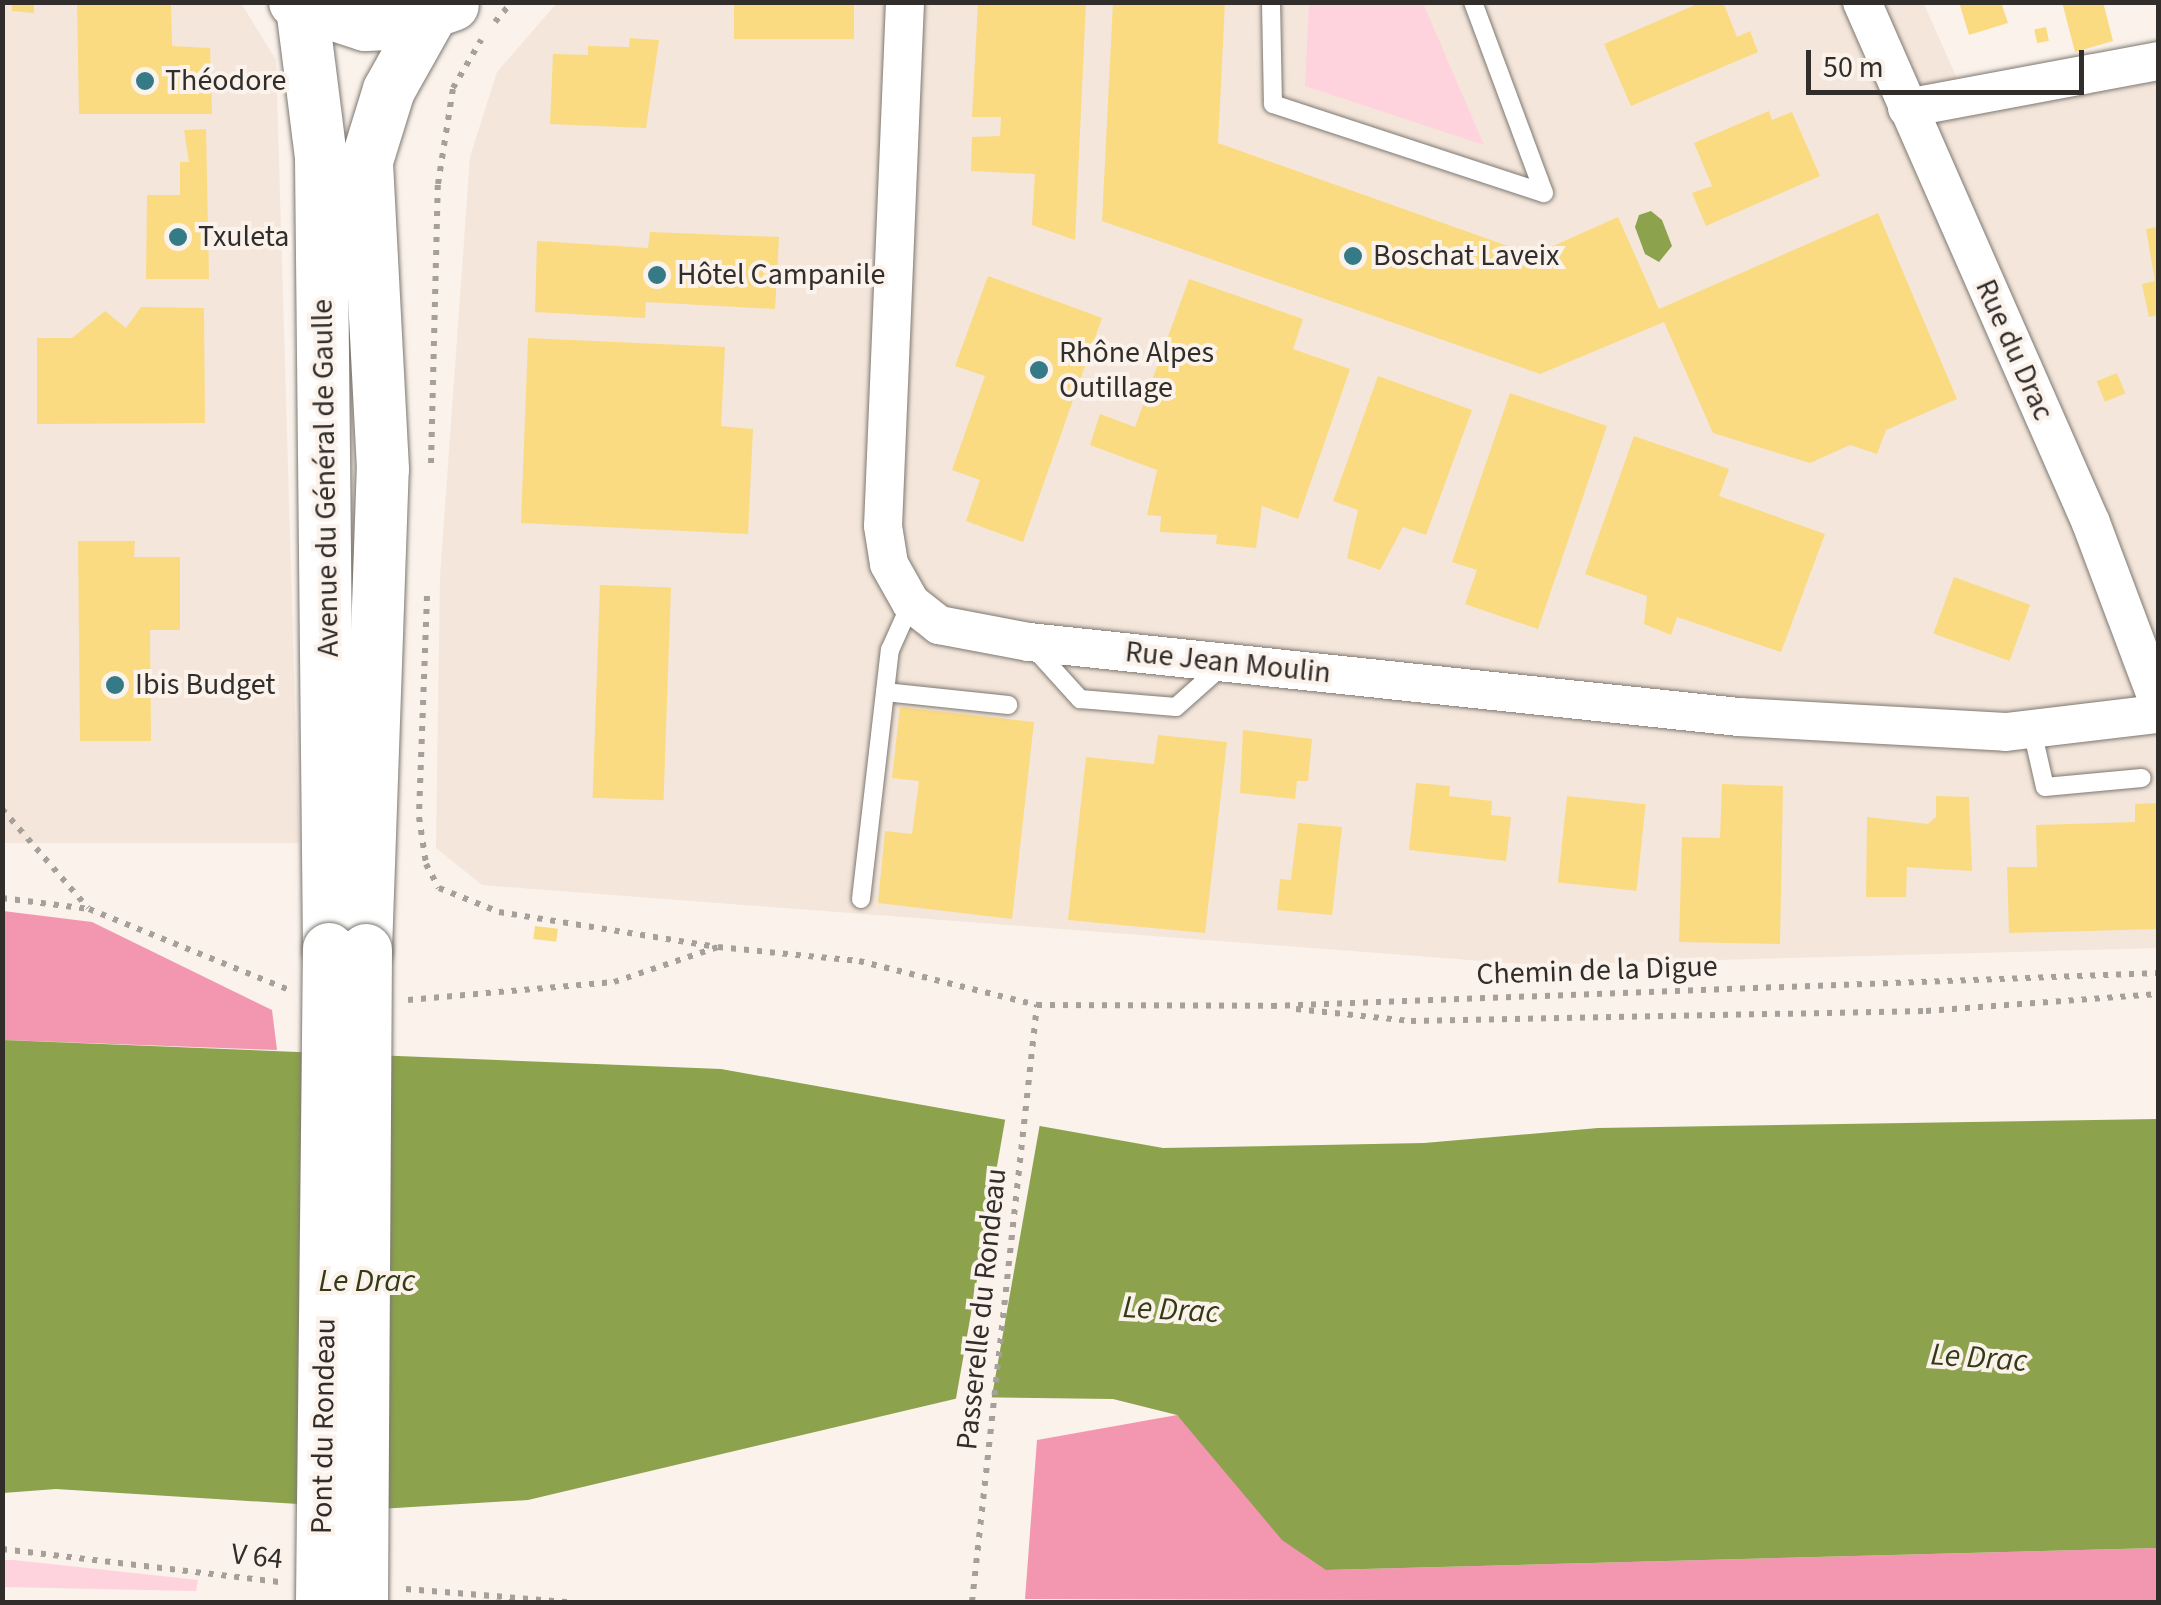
<!DOCTYPE html>
<html>
<head>
<meta charset="utf-8">
<style>
  body { margin:0 }
  #map { position:relative; width:2161px; height:1605px; overflow:hidden; background:#faf2eb; font-family:"Source Sans 3",sans-serif }
  div>[style] { position:absolute }
  .built>* { inset:0; background:#f4e6da }
  .green>* { inset:0; background:#ffd3de }
  .forest>* { inset:0; background:#f397b1 }
  .water>* { inset:0; background:#8ca24c }
  .pier>* { inset:0; background:#faf2eb; transform-origin:0 0 }
  .building>* { inset:0; background:#fadb82; transform-origin:0 0 }
  .path>* { height:6px; margin-top:-3px; transform-origin:0; background:repeating-linear-gradient(90deg,#a6a09a 0 5px,transparent 0 13px) }
  .roads { filter:drop-shadow(0 0 2px #7e7872) drop-shadow(0 0 2px #7e7872) }
  .lane>* { height:18px; margin:-9px; padding:0 9px; transform-origin:9px; border-radius:9px; background:#fff }
  .street>* { height:38px; margin:-19px; padding:0 19px; transform-origin:19px; border-radius:19px; background:#fff }
  .secondary>* { height:52px; margin:-26px; padding:0 26px; transform-origin:26px; border-radius:26px; background:#fff }
  .bridges { filter:drop-shadow(0 0 2px #7e7872) drop-shadow(0 0 2px #7e7872) }
  .secondary-bridge>* { height:52px; margin:-26px; padding:0 26px; transform-origin:26px; border-radius:26px; background:#fff }
  .dots>* { width:28px; height:28px; translate:-50% -50%; box-sizing:border-box; border:5px solid #faf2eb; border-radius:50% }
  span { translate:-50% -50%; white-space:nowrap; text-align:center; line-height:1.15; -webkit-text-stroke:8px #faf2eb; paint-order:stroke }
  .poi-label { font-size:30px; color:#302d2a }
  .left { translate:0 -50%; text-align:left }
  .street-label { font-size:30px; color:#302d2a }
  .water-label { font-size:32px; color:#323b16; font-style:italic }
  .frame { position:absolute; inset:0; border:5px solid #302d2a; pointer-events:none }
  .scale { position:absolute; left:1806px; top:50px; width:278px; height:45px; box-sizing:border-box; border:5px solid #302d2a; border-top:0; padding-left:12px; font-size:30px; line-height:35px; white-space:nowrap; color:#302d2a; -webkit-text-stroke:8px #faf2eb; paint-order:stroke }
</style>
</head>
<body>
<div id="map">
  <div class="built">
    <i style="clip-path:polygon(1923px 2px,1967px 101px,2158px 65px,2158px 948px,1535px 965px,482px 885px,436px 848px,440px 578px,470px 157px,497px 72px,557px 3px)"></i>
    <i style="clip-path:polygon(2px 3px,241px 3px,276px 60px,299px 843px,3px 843px)"></i>
  </div>
  <div class="green">
    <i style="clip-path:polygon(1309px 3px,1423px 3px,1484px 145px,1305px 86px)"></i>
    <i style="clip-path:polygon(3px 1560px,14px 1560px,198px 1580px,196px 1591px,3px 1587px)"></i>
  </div>
  <div class="forest">
    <i style="clip-path:polygon(3px 911px,92px 922px,272px 1010px,277px 1050px,3px 1040px)"></i>
    <i style="clip-path:polygon(1177px 1415px,1326px 1570px,2158px 1548px,2158px 1602px,1025px 1599px,1037px 1440px)"></i>
  </div>
  <div class="water">
    <i style="clip-path:polygon(1651px 211px,1662px 220px,1672px 246px,1659px 262px,1645px 254px,1635px 227px,1639px 215px)"></i>
    <i style="clip-path:polygon(3px 1040px,721px 1069px,1163px 1148px,1424px 1143px,1598px 1128px,2158px 1119px,2158px 1548px,1326px 1570px,1282px 1540px,1177px 1415px,1113px 1399px,963px 1397px,528px 1500px,379px 1509px,56px 1489px,3px 1493px)"></i>
  </div>
  <div class="pier">
    <i style="left:1006px;top:1115px;width:35px;height:289px;rotate:10deg"></i>
  </div>
  <div class="building">
    <i style="clip-path:polygon(12px 2px,34px 2px,34px 13px,12px 11px)"></i>
    <i style="clip-path:polygon(77px 2px,171px 2px,172px 46px,210px 48px,212px 114px,79px 114px)"></i>
    <i style="left:734px;top:2px;width:120px;height:37px"></i>
    <i style="clip-path:polygon(978px 2px,1086px 2px,1075px 240px,1032px 225px,1035px 174px,971px 171px,972px 137px,1000px 136px,1001px 117px,972px 117px)"></i>
    <i style="clip-path:polygon(1113px 2px,1225px 2px,1218px 143px,1533px 255px,1618px 217px,1659px 309px,1878px 213px,1957px 399px,1886px 430px,1877px 454px,1850px 445px,1810px 463px,1713px 433px,1664px 322px,1540px 374px,1102px 221px)"></i>
    <i style="clip-path:polygon(1702px 2px,1723px 2px,1737px 37px,1750px 31px,1758px 52px,1631px 106px,1604px 44px)"></i>
    <i style="clip-path:polygon(1959px 2px,2001px 2px,2008px 23px,1969px 35px)"></i>
    <i style="clip-path:polygon(2062px 2px,2103px 2px,2113px 41px,2075px 52px)"></i>
    <i style="left:2046px;top:27px;width:14px;height:12px;rotate:78deg"></i>
    <i style="clip-path:polygon(630px 38px,659px 40px,646px 128px,550px 124px,553px 54px,588px 55px,588px 46px,629px 47px)"></i>
    <i style="clip-path:polygon(1769px 111px,1772px 120px,1792px 112px,1820px 176px,1706px 226px,1692px 193px,1712px 186px,1694px 143px)"></i>
    <i style="clip-path:polygon(206px 129px,209px 279px,146px 279px,147px 195px,180px 195px,180px 162px,189px 162px,184px 130px)"></i>
    <i style="clip-path:polygon(2158px 227px,2158px 315px,2149px 317px,2142px 284px,2155px 281px,2146px 229px)"></i>
    <i style="clip-path:polygon(650px 232px,779px 237px,775px 309px,646px 302px,645px 318px,535px 312px,537px 241px,648px 248px)"></i>
    <i style="clip-path:polygon(988px 276px,1102px 318px,1023px 542px,966px 521px,980px 480px,952px 470px,985px 376px,955px 366px)"></i>
    <i style="clip-path:polygon(1189px 279px,1303px 319px,1293px 349px,1350px 369px,1298px 519px,1262px 506px,1256px 548px,1216px 544px,1217px 535px,1160px 532px,1161px 516px,1147px 515px,1157px 470px,1090px 445px,1100px 414px,1135px 427px)"></i>
    <i style="clip-path:polygon(141px 307px,204px 308px,205px 423px,37px 424px,37px 338px,72px 338px,105px 311px,126px 328px)"></i>
    <i style="clip-path:polygon(528px 338px,725px 347px,721px 426px,753px 429px,748px 534px,521px 523px)"></i>
    <i style="left:2117px;top:373px;width:22px;height:22px;rotate:68deg"></i>
    <i style="clip-path:polygon(1378px 376px,1472px 410px,1426px 535px,1403px 527px,1380px 570px,1347px 558px,1358px 510px,1333px 501px)"></i>
    <i style="clip-path:polygon(1510px 393px,1607px 426px,1538px 629px,1465px 604px,1477px 570px,1452px 562px)"></i>
    <i style="clip-path:polygon(1634px 436px,1729px 469px,1719px 496px,1825px 534px,1781px 652px,1677px 617px,1671px 635px,1644px 624px,1647px 596px,1585px 574px)"></i>
    <i style="clip-path:polygon(78px 541px,135px 541px,134px 557px,180px 557px,180px 630px,150px 630px,151px 741px,80px 741px)"></i>
    <i style="left:1954px;top:577px;width:81px;height:60px;rotate:20deg"></i>
    <i style="left:600px;top:585px;width:71px;height:213px;rotate:2deg"></i>
    <i style="clip-path:polygon(900px 707px,1034px 722px,1012px 919px,878px 903px,885px 831px,912px 834px,919px 781px,892px 778px)"></i>
    <i style="clip-path:polygon(1243px 730px,1312px 739px,1308px 781px,1297px 781px,1295px 799px,1240px 793px)"></i>
    <i style="clip-path:polygon(1158px 735px,1227px 742px,1205px 933px,1068px 920px,1086px 757px,1154px 764px)"></i>
    <i style="clip-path:polygon(1416px 783px,1450px 786px,1449px 796px,1492px 801px,1491px 815px,1511px 817px,1506px 861px,1409px 850px)"></i>
    <i style="clip-path:polygon(1722px 784px,1783px 786px,1780px 944px,1679px 942px,1682px 837px,1720px 838px)"></i>
    <i style="left:1567px;top:796px;width:79px;height:87px;rotate:6deg"></i>
    <i style="clip-path:polygon(1936px 796px,1969px 797px,1972px 871px,1907px 867px,1906px 897px,1866px 897px,1867px 817px,1928px 824px,1936px 817px)"></i>
    <i style="clip-path:polygon(2158px 803px,2158px 929px,2009px 933px,2007px 867px,2037px 867px,2036px 825px,2135px 822px,2135px 804px)"></i>
    <i style="clip-path:polygon(1298px 823px,1342px 827px,1332px 915px,1277px 910px,1280px 879px,1291px 880px)"></i>
    <i style="left:535px;top:926px;width:23px;height:13px;rotate:7deg"></i>
  </div>
  <div class="path">
    <i style="left:495px;top:22px;width:26px;rotate:-50deg"></i>
    <i style="left:431px;top:463px;width:279px;rotate:-88.6deg"></i>
    <i style="left:438px;top:184px;width:97px;rotate:-81.1deg"></i>
    <i style="left:453px;top:88px;width:56px;rotate:-59.7deg"></i>
    <i style="left:427px;top:596px;width:221px;rotate:92.1deg"></i>
    <i style="left:419px;top:817px;width:48px;rotate:81.5deg"></i>
    <i style="left:426px;top:864px;width:27px;rotate:62deg"></i>
    <i style="left:439px;top:888px;width:65px;rotate:21.8deg"></i>
    <i style="left:499px;top:912px;width:221px;rotate:9.1deg"></i>
    <i style="left:2px;top:809px;width:131px;rotate:49deg"></i>
    <i style="left:2px;top:898px;width:88px;rotate:7.2deg"></i>
    <i style="left:89px;top:909px;width:214px;rotate:22deg"></i>
    <i style="left:408px;top:1000px;width:207px;rotate:-5deg"></i>
    <i style="left:614px;top:982px;width:110px;rotate:-18.6deg"></i>
    <i style="left:718px;top:947px;width:142px;rotate:5.7deg"></i>
    <i style="left:859px;top:961px;width:183px;rotate:13.9deg"></i>
    <i style="left:1037px;top:1005px;width:235px;rotate:0.2deg"></i>
    <i style="left:1272px;top:1006px;width:887px;rotate:-2.13deg"></i>
    <i style="left:1296px;top:1009px;width:116px;rotate:6deg"></i>
    <i style="left:1411px;top:1021px;width:515px;rotate:-1.11deg"></i>
    <i style="left:1926px;top:1011px;width:233px;rotate:-4.2deg"></i>
    <i style="left:2px;top:1549px;width:279px;rotate:6.8deg"></i>
    <i style="left:406px;top:1589px;width:164px;rotate:4.6deg"></i>
    <i style="left:972px;top:1602px;width:601px;rotate:-83.79deg"></i>
  </div>
  <div class="roads">
    <div class="lane">
      <i style="left:1271px;top:2px;width:102px;rotate:88.9deg"></i>
      <i style="left:1273px;top:104px;width:285px;rotate:18.2deg"></i>
      <i style="left:1544px;top:193px;width:204px;rotate:-110.4deg"></i>
      <i style="left:1032px;top:646px;width:72px;rotate:47.8deg"></i>
      <i style="left:1080px;top:699px;width:96px;rotate:4.8deg"></i>
      <i style="left:1176px;top:707px;width:62px;rotate:-41.7deg"></i>
      <i style="left:885px;top:692px;width:124px;rotate:6deg"></i>
      <i style="left:2032px;top:730px;width:58px;rotate:77.2deg"></i>
      <i style="left:2045px;top:787px;width:97px;rotate:-5.3deg"></i>
      <i style="left:861px;top:899px;width:251px;rotate:-83.4deg"></i>
      <i style="left:890px;top:650px;width:51px;rotate:-65.9deg"></i>
    </div>
    <div class="street">
      <i style="left:905px;top:2px;width:524px;rotate:92.4deg"></i>
      <i style="left:883px;top:526px;width:38px;rotate:81deg"></i>
      <i style="left:889px;top:564px;width:45px;rotate:60.6deg"></i>
      <i style="left:911px;top:603px;width:36px;rotate:38deg"></i>
      <i style="left:939px;top:625px;width:92px;rotate:10.7deg"></i>
      <i style="left:1029px;top:642px;width:714px;rotate:6.03deg"></i>
      <i style="left:1739px;top:717px;width:267px;rotate:3.2deg"></i>
      <i style="left:2006px;top:732px;width:153px;rotate:-6.8deg"></i>
      <i style="left:1862px;top:2px;width:569px;rotate:66.27deg"></i>
      <i style="left:2091px;top:523px;width:190px;rotate:69.4deg"></i>
      <i style="left:1907px;top:108px;width:255px;rotate:-10.6deg"></i>
    </div>
    <div class="secondary">
      <i style="left:295px;top:2px;width:74px;rotate:18.2deg"></i>
      <i style="left:365px;top:25px;width:33px;rotate:-2deg"></i>
      <i style="left:398px;top:24px;width:58px;rotate:-19.1deg"></i>
      <i style="left:302px;top:7px;width:152px;rotate:82.8deg"></i>
      <i style="left:321px;top:158px;width:791px;rotate:89.42deg"></i>
      <i style="left:366px;top:950px;width:481px;rotate:-88deg"></i>
      <i style="left:383px;top:469px;width:308px;rotate:-93deg"></i>
      <i style="left:367px;top:161px;width:74px;rotate:-72.8deg"></i>
      <i style="left:389px;top:90px;width:84px;rotate:-60.7deg"></i>
    </div>
  </div>
  <div class="bridges">
    <div class="secondary-bridge">
      <i style="left:322px;top:1602px;width:653px;rotate:-89.39deg"></i>
      <i style="left:362px;top:1602px;width:652px;rotate:-89.65deg"></i>
    </div>
  </div>
  <div class="dots">
    <i style="left:145px;top:81px;background:#357b87"></i>
    <i style="left:178px;top:237px;background:#357b87"></i>
    <i style="left:1353px;top:256px;background:#357b87"></i>
    <i style="left:657px;top:275px;background:#357b87"></i>
    <i style="left:1039px;top:370px;background:#357b87"></i>
    <i style="left:115px;top:685px;background:#357b87"></i>
  </div>
  <div class="poi-label">
    <span class="left" style="left:165px;top:81px">Théodore</span>
    <span class="left" style="left:198px;top:237px">Txuleta</span>
    <span class="left" style="left:1373px;top:256px">Boschat Laveix</span>
    <span class="left" style="left:677px;top:275px">Hôtel Campanile</span>
    <span class="left" style="left:1059px;top:370px">Rhône Alpes<br>Outillage</span>
    <span class="left" style="left:135px;top:685px">Ibis Budget</span>
  </div>
  <div class="street-label">
    <span style="left:2014px;top:350px;rotate:66deg">Rue du Drac</span>
    <span style="left:326px;top:478px;rotate:-91deg">Avenue du Général de Gaulle</span>
    <span style="left:1228px;top:663px;rotate:6deg">Rue Jean Moulin</span>
    <span style="left:1597px;top:971px;rotate:-2deg">Chemin de la Digue</span>
    <span style="left:982px;top:1309px;rotate:-84deg">Passerelle du Rondeau</span>
    <span style="left:324px;top:1426px;rotate:-89deg">Pont du Rondeau</span>
    <span style="left:257px;top:1557px;rotate:6deg">V 64</span>
  </div>
  <div class="water-label">
    <span style="left:367px;top:1281px">Le Drac</span>
    <span style="left:1171px;top:1310px;rotate:3deg">Le Drac</span>
    <span style="left:1979px;top:1358px;rotate:4deg">Le Drac</span>
  </div>
  <div class="frame"></div>
  <div class="scale">50 m</div>
</div>
</body>
</html>
